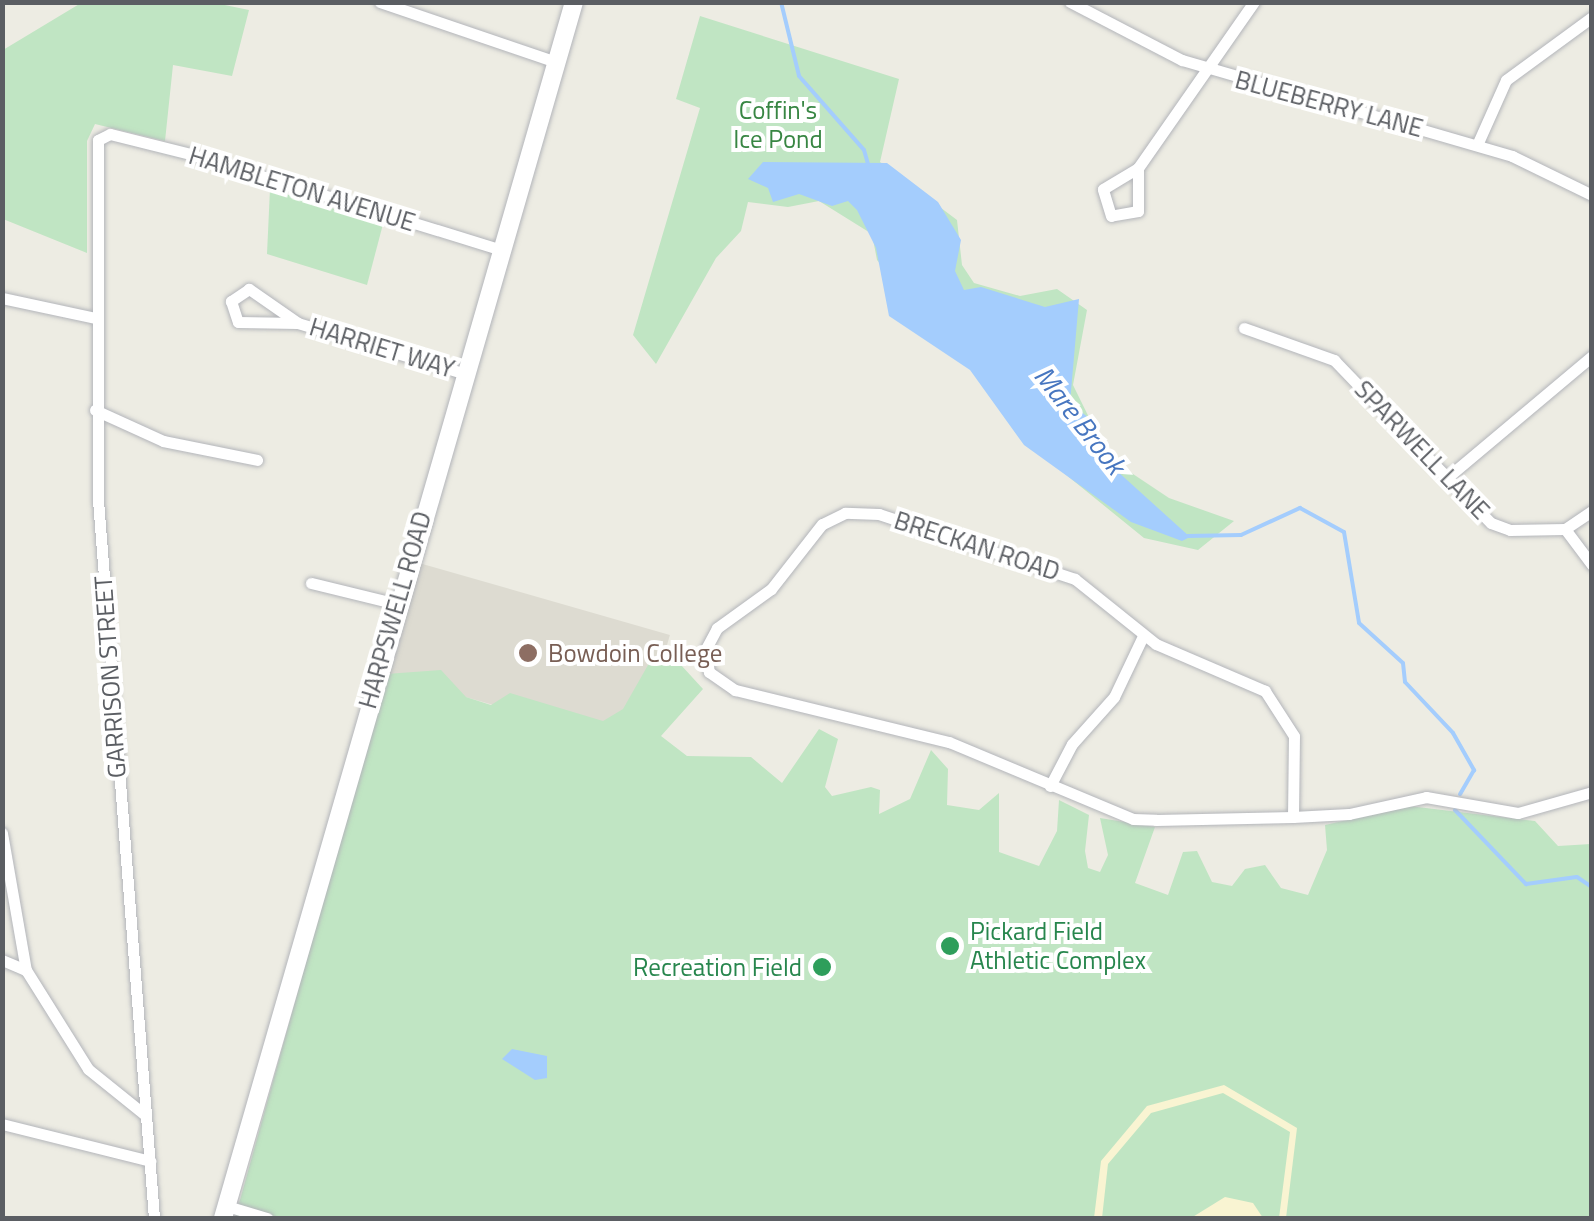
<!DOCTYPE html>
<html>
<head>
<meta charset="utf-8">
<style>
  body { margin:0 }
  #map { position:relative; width:1594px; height:1221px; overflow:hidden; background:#edece3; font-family:"Titillium Web",sans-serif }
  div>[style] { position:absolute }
  .education>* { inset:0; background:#dddbd1; transform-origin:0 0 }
  .green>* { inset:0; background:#c0e5c3 }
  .sand>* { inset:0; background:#f9f4d2 }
  .water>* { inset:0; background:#a4cdfd }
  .stream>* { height:4px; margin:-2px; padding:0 2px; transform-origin:2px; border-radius:2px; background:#a4cdfd }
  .roads { filter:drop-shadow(0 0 2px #b3b5ba) drop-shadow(0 0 2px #b3b5ba) }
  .minor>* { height:11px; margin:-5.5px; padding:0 5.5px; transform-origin:5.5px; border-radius:5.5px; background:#fff }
  .secondary>* { height:18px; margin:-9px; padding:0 9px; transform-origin:9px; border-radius:9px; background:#fff }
  .dots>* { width:28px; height:28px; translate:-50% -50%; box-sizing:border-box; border:5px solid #fff; border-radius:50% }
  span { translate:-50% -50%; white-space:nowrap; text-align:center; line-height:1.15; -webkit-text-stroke:8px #fff; paint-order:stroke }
  .street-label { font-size:25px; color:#5b5e63 }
  .park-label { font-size:25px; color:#388643 }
  .education-label { font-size:25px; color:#785e54 }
  .left { translate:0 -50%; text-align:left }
  .leisure-label { font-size:25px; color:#27864d }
  .right { translate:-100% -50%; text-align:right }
  .water-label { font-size:28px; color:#4776c0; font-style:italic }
  .frame { position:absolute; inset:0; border:5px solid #5b5e63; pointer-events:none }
</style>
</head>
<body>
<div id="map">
  <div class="education">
    <i style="left:419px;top:563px;width:261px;height:116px;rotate:16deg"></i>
  </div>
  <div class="green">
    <i style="clip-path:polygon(215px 3px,249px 10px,232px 76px,173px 65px,165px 141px,95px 124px,87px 141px,87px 253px,3px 219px,3px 50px,81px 3px)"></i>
    <i style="clip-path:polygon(700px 16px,899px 79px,880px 162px,957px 220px,962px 265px,974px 283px,1020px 296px,1057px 289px,1087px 310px,1073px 385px,1109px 458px,1169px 498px,1234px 521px,1198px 550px,1144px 538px,1054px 465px,877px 260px,872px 234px,819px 201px,788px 207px,748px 202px,741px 231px,716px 258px,656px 364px,633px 335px,700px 108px,676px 99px)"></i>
    <i style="clip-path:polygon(270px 189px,383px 224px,367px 285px,267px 254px)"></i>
    <i style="clip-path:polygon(670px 653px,703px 689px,661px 736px,687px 756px,751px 757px,782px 783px,819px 729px,838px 739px,825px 787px,832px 796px,871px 787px,880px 790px,879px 814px,910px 799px,931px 750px,948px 769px,947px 805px,979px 810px,999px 793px,999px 852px,1039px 866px,1057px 831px,1059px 800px,1089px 815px,1085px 851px,1088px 868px,1100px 872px,1108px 855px,1100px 818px,1155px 827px,1135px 883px,1168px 895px,1183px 852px,1197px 851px,1212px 882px,1232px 886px,1245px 869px,1265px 865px,1281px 888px,1308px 895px,1327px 850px,1325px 825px,1409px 806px,1535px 821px,1558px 846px,1591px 844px,1591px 1218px,235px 1218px,386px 674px,441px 670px,466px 697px,491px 705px,510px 693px,603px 721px,623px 709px,652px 658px)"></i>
  </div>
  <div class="sand">
    <i style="clip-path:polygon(1224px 1085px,1297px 1128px,1286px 1218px,1279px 1218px,1290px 1132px,1223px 1093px,1151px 1113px,1108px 1164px,1102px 1218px,1094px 1218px,1101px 1161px,1147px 1106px)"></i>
    <i style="clip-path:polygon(1225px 1197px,1253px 1203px,1263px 1218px,1191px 1218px)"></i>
  </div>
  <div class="water">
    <i style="clip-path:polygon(763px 162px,887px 163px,938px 202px,961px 240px,955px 271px,964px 290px,981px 287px,1045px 307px,1079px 299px,1070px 403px,1094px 422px,1106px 461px,1190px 537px,1182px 541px,1131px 522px,1024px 445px,970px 370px,889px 316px,876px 248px,857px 210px,848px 201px,832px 206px,799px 194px,773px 202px,768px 188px,748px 179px)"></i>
    <i style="clip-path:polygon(512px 1049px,547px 1056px,547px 1078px,535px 1080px,502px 1059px)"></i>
  </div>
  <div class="stream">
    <i style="left:781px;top:2px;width:76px;rotate:76.3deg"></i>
    <i style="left:799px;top:76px;width:98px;rotate:48.7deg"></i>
    <i style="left:864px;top:150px;width:19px;rotate:74deg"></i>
    <i style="left:1187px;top:536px;width:54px;rotate:-1.1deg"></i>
    <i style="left:1241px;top:535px;width:65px;rotate:-24.6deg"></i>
    <i style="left:1300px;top:508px;width:50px;rotate:28.6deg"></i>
    <i style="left:1344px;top:532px;width:92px;rotate:80.6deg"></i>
    <i style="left:1359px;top:623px;width:59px;rotate:42.3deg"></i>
    <i style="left:1403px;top:663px;width:19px;rotate:84deg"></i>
    <i style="left:1405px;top:682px;width:70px;rotate:46.7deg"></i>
    <i style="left:1453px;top:733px;width:43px;rotate:60.4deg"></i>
    <i style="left:1474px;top:770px;width:28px;rotate:120deg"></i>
    <i style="left:1455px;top:810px;width:103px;rotate:46.2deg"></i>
    <i style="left:1526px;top:884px;width:51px;rotate:-7.8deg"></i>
    <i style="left:1577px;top:877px;width:18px;rotate:34deg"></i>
  </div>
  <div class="roads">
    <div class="minor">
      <i style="left:380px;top:2px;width:186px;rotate:18.8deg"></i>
      <i style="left:1070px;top:2px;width:126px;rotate:27.4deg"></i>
      <i style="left:1182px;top:60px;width:344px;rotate:16.2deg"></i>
      <i style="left:1512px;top:156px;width:89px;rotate:26deg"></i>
      <i style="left:1477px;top:145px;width:71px;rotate:-66deg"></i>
      <i style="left:1506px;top:80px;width:107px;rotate:-36.2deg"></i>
      <i style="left:1138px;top:168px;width:203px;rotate:-55.1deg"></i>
      <i style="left:1138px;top:168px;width:43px;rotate:90deg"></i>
      <i style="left:1138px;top:211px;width:27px;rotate:170deg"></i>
      <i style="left:1111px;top:216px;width:28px;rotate:-107deg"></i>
      <i style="left:1103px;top:189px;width:41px;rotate:-31deg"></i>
      <i style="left:2px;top:298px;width:95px;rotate:12.1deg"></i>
      <i style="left:298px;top:323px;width:60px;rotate:-145.2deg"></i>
      <i style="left:249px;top:289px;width:22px;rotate:146deg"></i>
      <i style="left:231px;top:301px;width:22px;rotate:72deg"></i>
      <i style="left:238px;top:322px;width:60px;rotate:1deg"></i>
      <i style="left:298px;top:323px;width:176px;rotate:16.9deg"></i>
      <i style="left:1244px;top:328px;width:96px;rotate:19.6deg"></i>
      <i style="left:1334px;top:360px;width:226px;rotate:46.1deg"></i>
      <i style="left:1491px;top:523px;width:20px;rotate:20deg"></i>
      <i style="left:1510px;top:530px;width:55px;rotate:-1deg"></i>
      <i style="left:1565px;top:529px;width:45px;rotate:53.1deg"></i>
      <i style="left:95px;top:410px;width:75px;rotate:24.5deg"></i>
      <i style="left:163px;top:441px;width:96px;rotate:11.4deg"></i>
      <i style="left:1449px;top:476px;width:187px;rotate:-40deg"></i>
      <i style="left:1565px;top:529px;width:32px;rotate:-34deg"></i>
      <i style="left:311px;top:583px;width:89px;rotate:13.7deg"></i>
      <i style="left:1050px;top:786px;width:47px;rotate:-62.4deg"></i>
      <i style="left:1072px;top:744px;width:63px;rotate:-48.2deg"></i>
      <i style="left:1114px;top:697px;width:68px;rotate:-64.6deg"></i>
      <i style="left:1293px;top:817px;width:81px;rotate:-89.3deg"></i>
      <i style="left:1294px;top:736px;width:54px;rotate:-122.8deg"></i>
      <i style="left:1265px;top:691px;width:119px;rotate:-156.7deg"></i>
      <i style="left:1156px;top:644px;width:104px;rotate:-141.3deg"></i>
      <i style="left:1075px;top:579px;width:206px;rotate:-161.7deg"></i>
      <i style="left:879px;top:514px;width:34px;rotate:-178deg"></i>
      <i style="left:845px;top:513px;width:25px;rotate:154deg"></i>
      <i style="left:822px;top:524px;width:83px;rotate:128.1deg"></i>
      <i style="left:771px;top:589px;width:67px;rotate:144.2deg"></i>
      <i style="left:717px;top:628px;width:24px;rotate:118deg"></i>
      <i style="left:706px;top:649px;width:23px;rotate:83deg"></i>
      <i style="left:709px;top:672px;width:32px;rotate:35deg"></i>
      <i style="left:735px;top:690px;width:220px;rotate:13.7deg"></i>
      <i style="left:949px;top:742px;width:199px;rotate:22.7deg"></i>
      <i style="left:1133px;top:819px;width:23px;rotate:2deg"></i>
      <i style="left:1156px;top:820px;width:137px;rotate:-1.3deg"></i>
      <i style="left:1293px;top:817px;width:56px;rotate:-3.1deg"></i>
      <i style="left:1349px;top:814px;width:79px;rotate:-12.4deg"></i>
      <i style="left:1426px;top:797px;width:93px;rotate:9.9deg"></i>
      <i style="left:1518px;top:813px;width:77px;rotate:-15.8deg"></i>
      <i style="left:2px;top:833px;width:139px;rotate:80.1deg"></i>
      <i style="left:26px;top:970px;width:117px;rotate:57.9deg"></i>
      <i style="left:88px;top:1069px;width:73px;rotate:38.9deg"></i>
      <i style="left:2px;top:960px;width:26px;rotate:23deg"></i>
      <i style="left:2px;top:1124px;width:153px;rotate:14deg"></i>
      <i style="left:227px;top:1206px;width:42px;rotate:16.7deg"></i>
      <i style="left:154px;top:1218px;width:720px;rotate:-94.46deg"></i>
      <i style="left:98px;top:500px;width:360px;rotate:-90deg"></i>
      <i style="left:98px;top:140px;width:13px;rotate:-27deg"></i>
      <i style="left:110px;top:134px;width:82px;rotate:14deg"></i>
      <i style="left:190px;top:154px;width:327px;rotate:17.1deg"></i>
    </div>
    <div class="secondary">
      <i style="left:223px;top:1218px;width:1266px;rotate:-73.9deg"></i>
    </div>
  </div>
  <div class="dots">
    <i style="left:528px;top:653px;background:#8d6e63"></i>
    <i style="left:950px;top:946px;background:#2e9e5b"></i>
    <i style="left:822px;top:967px;background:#2e9e5b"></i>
  </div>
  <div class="street-label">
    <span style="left:1329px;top:104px;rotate:15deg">BLUEBERRY LANE</span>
    <span style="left:302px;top:189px;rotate:17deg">HAMBLETON AVENUE</span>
    <span style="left:382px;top:348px;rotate:17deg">HARRIET WAY</span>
    <span style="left:1422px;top:450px;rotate:46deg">SPARWELL LANE</span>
    <span style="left:977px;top:546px;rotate:18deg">BRECKAN ROAD</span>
    <span style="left:395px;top:610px;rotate:-74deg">HARPSWELL ROAD</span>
    <span style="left:110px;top:677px;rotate:-94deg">GARRISON STREET</span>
  </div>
  <div class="park-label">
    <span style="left:778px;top:125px">Coffin's<br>Ice Pond</span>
  </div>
  <div class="education-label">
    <span class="left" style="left:548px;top:653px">Bowdoin College</span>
  </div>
  <div class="leisure-label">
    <span class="left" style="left:970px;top:946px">Pickard Field<br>Athletic Complex</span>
    <span class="right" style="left:802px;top:967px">Recreation Field</span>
  </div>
  <div class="water-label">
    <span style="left:1080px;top:420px;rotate:52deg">Mare Brook</span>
  </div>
  <div class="frame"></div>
</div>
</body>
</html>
